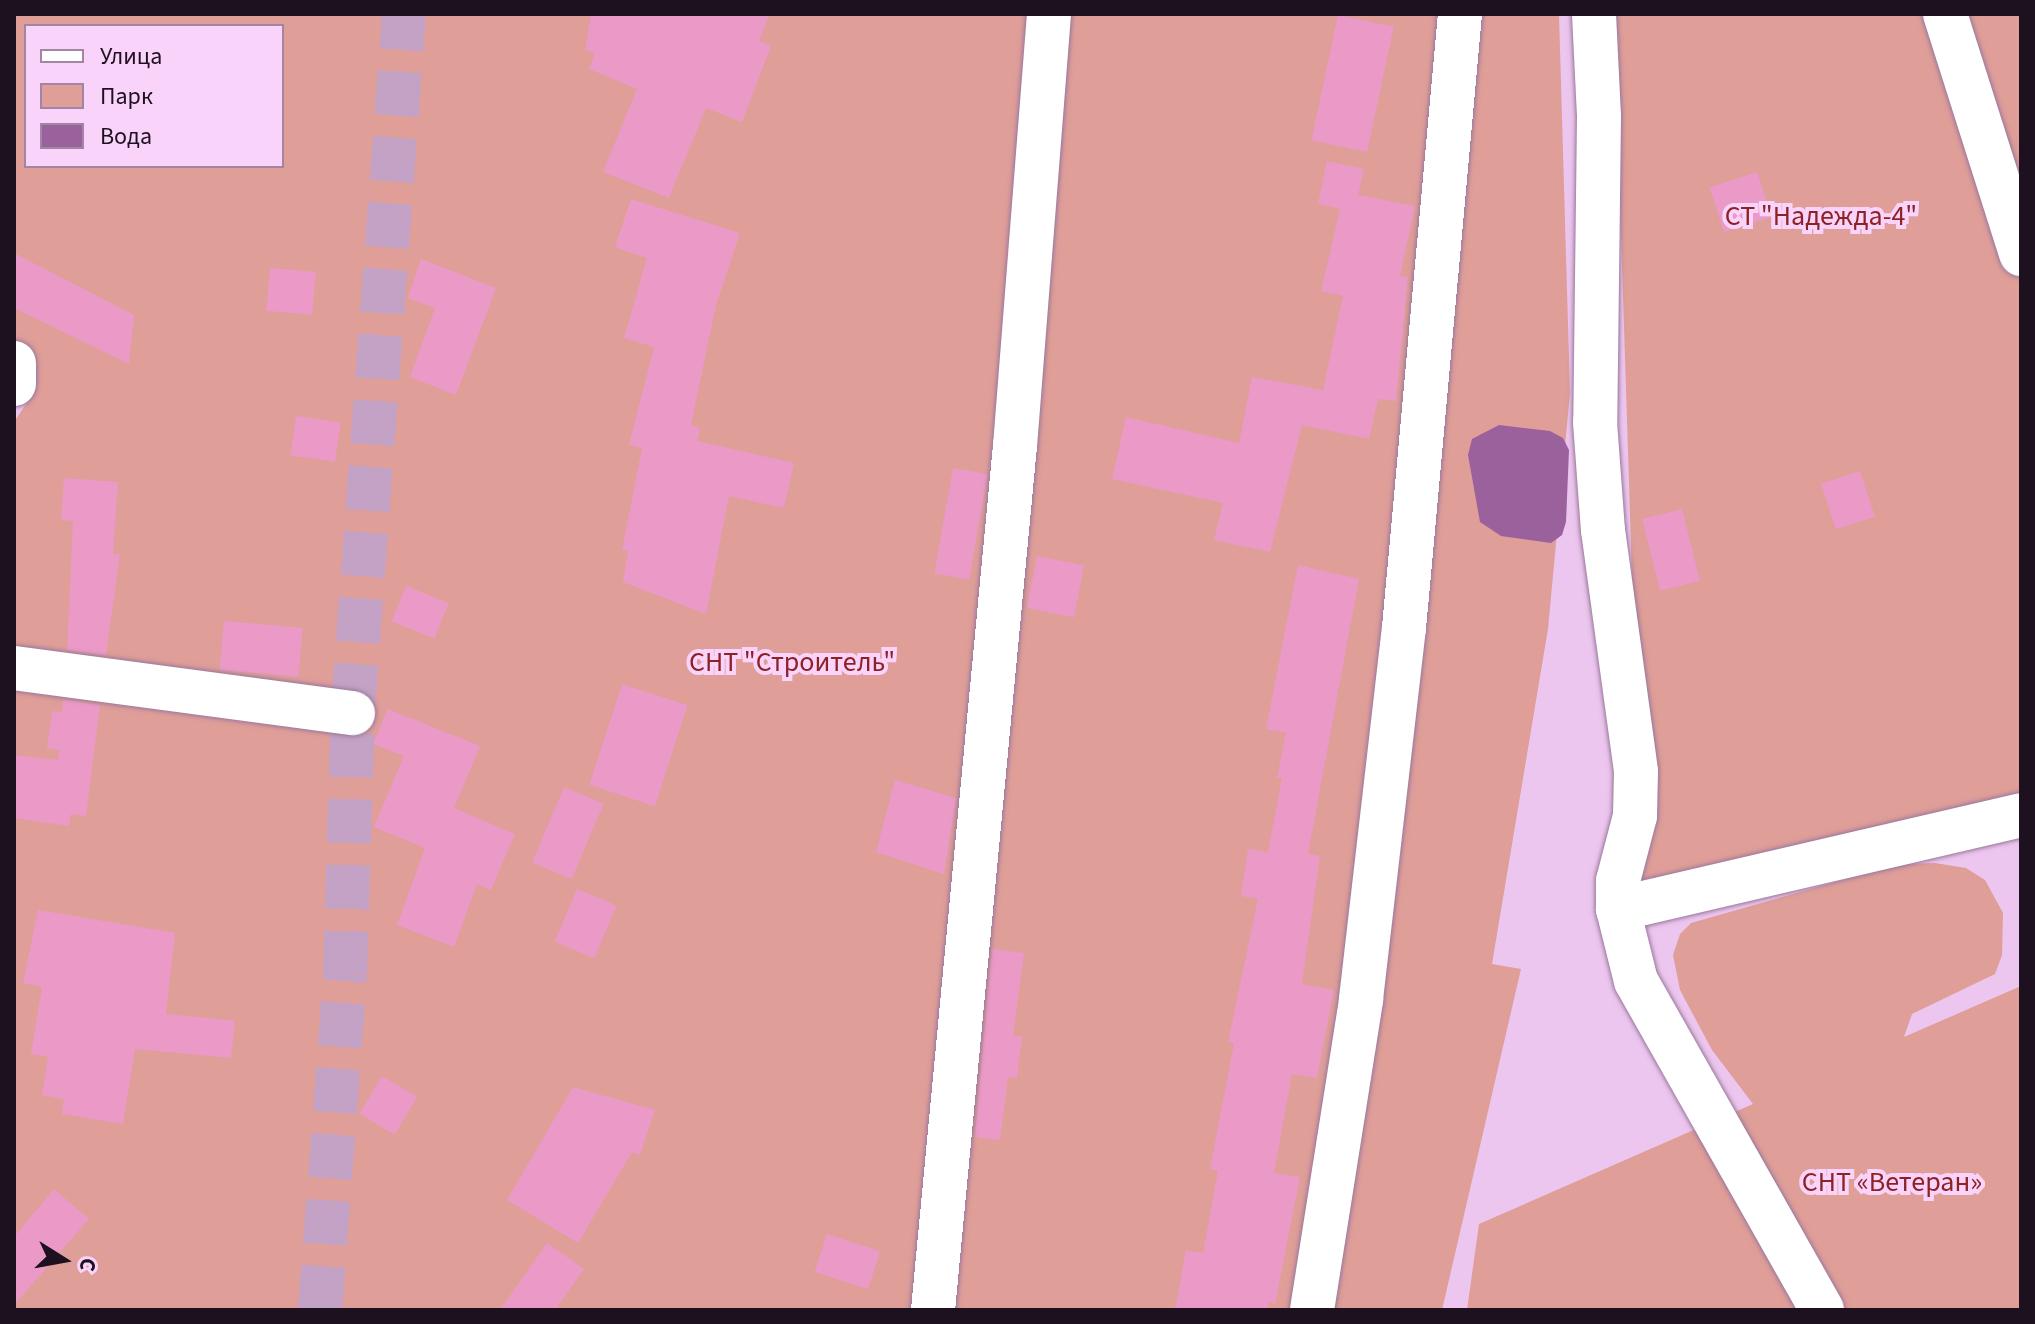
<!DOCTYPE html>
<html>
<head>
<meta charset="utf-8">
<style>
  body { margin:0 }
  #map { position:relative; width:2035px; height:1324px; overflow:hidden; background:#ecc6ee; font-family:"Source Sans 3",sans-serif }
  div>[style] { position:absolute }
  .green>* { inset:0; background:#df9e98 }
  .water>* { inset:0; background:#9a619d }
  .building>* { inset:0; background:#eb9ac8; transform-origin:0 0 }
  .minor-tunnel>* { height:44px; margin-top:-22px; transform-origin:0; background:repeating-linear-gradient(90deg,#c3a2c5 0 44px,transparent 0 66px) }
  .roads { filter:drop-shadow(0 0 2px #9a779c) drop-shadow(0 0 2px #9a779c) }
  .minor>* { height:44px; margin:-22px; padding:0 22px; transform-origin:22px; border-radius:22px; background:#fff }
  span { translate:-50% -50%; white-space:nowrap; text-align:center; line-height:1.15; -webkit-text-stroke:8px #fad3fb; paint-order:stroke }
  .park-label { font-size:28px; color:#8d2224 }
  .frame { position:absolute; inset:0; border:16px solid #1e111f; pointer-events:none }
  .legend { position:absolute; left:24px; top:24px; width:260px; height:144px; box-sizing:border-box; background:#fad3fb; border:2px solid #a285a3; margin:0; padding:10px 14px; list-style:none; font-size:24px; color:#1e111f }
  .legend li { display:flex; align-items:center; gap:16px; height:40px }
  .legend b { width:40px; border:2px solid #a285a3 }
  .north { position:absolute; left:24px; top:1220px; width:80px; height:80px; -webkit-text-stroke:6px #fad3fb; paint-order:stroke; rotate:101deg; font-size:22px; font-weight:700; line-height:32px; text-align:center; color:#1e111f }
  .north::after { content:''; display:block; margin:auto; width:28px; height:36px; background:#1e111f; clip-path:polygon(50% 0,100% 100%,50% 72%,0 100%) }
</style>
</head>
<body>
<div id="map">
  <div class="green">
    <i style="clip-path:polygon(evenodd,14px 14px,1559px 14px,1570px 393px,1548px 629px,1492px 964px,1521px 969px,1442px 1310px,14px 1310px,14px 422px,30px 398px,14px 345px,14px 14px,26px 26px,282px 26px,282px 166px,26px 166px,26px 26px)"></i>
    <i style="clip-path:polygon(1614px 14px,2021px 14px,2021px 794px,1642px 889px)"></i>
    <i style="clip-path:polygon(1935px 863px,1966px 868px,1985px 880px,2003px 913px,2002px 955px,1995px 974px,1912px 1014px,1904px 1037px,2021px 986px,2021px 1310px,1467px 1310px,1479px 1224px,1753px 1104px,1712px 1050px,1680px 990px,1673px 955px,1680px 934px,1691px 923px,1899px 864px)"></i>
  </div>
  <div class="water">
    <i style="clip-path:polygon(1499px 425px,1550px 431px,1563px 438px,1569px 450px,1566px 522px,1562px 535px,1551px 543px,1501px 536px,1480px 522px,1468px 455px,1472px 439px)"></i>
  </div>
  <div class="building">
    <i style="clip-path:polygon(591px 14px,770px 14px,759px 41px,771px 46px,742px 122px,706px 108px,669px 198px,603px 172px,637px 89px,589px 69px,595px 53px,585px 50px)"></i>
    <i style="left:1338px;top:15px;width:57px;height:128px;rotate:12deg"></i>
    <i style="clip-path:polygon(1327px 161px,1364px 169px,1358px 195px,1415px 206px,1400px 276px,1408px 277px,1396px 401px,1378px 399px,1369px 439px,1302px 425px,1270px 552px,1214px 540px,1223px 503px,1112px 479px,1126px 417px,1239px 443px,1252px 377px,1323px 390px,1343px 296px,1321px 291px,1340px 209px,1318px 204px)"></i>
    <i style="left:1757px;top:172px;width:47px;height:50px;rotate:72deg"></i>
    <i style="clip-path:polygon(631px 199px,740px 233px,716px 305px,691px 425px,700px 428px,697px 441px,794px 463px,784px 508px,729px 496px,706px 614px,623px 582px,628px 551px,622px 550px,642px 448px,629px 445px,654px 347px,624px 338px,647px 258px,615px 247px)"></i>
    <i style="clip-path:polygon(14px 253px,134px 315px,129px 364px,14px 308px)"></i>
    <i style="clip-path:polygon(421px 259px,496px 288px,456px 395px,410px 377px,435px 308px,408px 298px)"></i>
    <i style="left:270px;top:268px;width:46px;height:43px;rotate:5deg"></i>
    <i style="left:296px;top:416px;width:45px;height:40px;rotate:8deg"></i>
    <i style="left:953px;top:468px;width:35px;height:107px;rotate:10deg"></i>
    <i style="left:1860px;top:471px;width:48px;height:41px;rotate:72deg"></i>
    <i style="clip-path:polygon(64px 478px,118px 482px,113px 554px,120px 554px,106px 655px,67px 650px,73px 521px,61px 520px)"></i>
    <i style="left:1682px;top:509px;width:74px;height:41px;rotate:76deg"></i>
    <i style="left:1037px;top:556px;width:48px;height:53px;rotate:11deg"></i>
    <i style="clip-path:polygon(1298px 565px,1359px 579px,1308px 854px,1320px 856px,1302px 984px,1334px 990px,1317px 1078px,1292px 1074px,1274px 1173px,1300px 1177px,1275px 1304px,1268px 1302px,1268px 1310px,1175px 1310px,1186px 1250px,1203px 1253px,1218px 1171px,1210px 1169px,1234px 1043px,1228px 1042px,1258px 899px,1241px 896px,1248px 849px,1268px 852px,1282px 778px,1277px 778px,1286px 733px,1266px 729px)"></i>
    <i style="left:406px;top:586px;width:46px;height:38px;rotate:22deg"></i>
    <i style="left:224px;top:621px;width:79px;height:49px;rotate:5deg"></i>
    <i style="left:622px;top:684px;width:69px;height:106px;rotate:18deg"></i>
    <i style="clip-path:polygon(63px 700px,100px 705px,86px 816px,71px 814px,69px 826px,14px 818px,14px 755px,58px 760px,59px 750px,47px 748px,52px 711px,62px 712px)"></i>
    <i style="clip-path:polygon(388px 709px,480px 746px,454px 808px,515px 834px,491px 890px,477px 884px,454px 947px,397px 925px,425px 848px,374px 827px,404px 756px,373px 744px)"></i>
    <i style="clip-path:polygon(895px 780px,956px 798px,944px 874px,876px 852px)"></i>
    <i style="left:564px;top:787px;width:43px;height:82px;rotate:23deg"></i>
    <i style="left:577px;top:889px;width:43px;height:57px;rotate:23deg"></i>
    <i style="clip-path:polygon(38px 910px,175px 933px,166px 1014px,235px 1021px,231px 1058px,135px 1049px,123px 1124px,62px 1114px,64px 1099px,42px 1095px,48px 1057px,31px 1054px,42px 987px,23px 983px)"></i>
    <i style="clip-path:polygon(992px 949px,1024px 953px,1013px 1036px,1022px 1036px,1017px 1078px,1008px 1077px,1000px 1140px,975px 1137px)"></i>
    <i style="left:382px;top:1076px;width:41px;height:44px;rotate:31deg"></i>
    <i style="clip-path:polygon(573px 1087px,655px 1110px,640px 1155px,632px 1152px,578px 1243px,507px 1200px)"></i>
    <i style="clip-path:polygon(54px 1189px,89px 1219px,14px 1305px,14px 1237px)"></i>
    <i style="left:827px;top:1234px;width:56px;height:40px;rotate:18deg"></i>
    <i style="clip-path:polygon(547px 1243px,584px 1269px,555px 1310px,500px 1310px)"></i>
  </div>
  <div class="minor-tunnel">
    <i style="left:320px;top:1310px;width:336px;rotate:-85.7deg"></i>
    <i style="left:345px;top:975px;width:267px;rotate:-88.3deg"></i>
    <i style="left:353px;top:708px;width:696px;rotate:-85.8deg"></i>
  </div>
  <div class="roads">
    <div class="minor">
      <i style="left:1594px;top:14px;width:102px;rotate:87.2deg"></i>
      <i style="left:1599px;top:116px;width:306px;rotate:90.7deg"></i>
      <i style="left:1595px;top:422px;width:108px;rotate:85.8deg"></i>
      <i style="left:1603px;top:530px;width:244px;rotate:82.2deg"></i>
      <i style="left:1636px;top:772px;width:44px;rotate:91.3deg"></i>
      <i style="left:1635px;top:816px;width:67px;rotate:104.7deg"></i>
      <i style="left:1618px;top:881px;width:28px;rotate:90deg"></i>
      <i style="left:1618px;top:909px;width:74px;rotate:76deg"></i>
      <i style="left:1636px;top:981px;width:378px;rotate:60.5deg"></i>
      <i style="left:1945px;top:14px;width:252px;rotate:72.4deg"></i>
      <i style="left:14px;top:363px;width:21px;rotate:90deg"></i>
      <i style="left:14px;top:668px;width:342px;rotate:7.6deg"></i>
      <i style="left:1618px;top:909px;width:414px;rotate:-13.1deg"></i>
      <i style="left:933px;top:1310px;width:868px;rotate:-84.58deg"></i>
      <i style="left:1015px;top:446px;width:433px;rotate:-85.5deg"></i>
      <i style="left:1312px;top:1310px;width:315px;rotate:-81deg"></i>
      <i style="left:1361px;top:999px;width:373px;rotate:-83.4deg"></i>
      <i style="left:1404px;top:628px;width:617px;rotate:-84.79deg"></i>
    </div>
  </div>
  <div class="park-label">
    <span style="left:1821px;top:216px">СТ "Надежда-4"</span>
    <span style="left:792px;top:662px">СНТ "Строитель"</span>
    <span style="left:1892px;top:1182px">СНТ «Ветеран»</span>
  </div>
  <div class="frame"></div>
  <ul class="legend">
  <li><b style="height:10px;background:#fff"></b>Улица</li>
  <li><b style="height:22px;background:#df9e98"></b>Парк</li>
  <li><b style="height:22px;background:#9a619d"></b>Вода</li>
  </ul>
  <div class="north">С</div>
</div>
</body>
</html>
